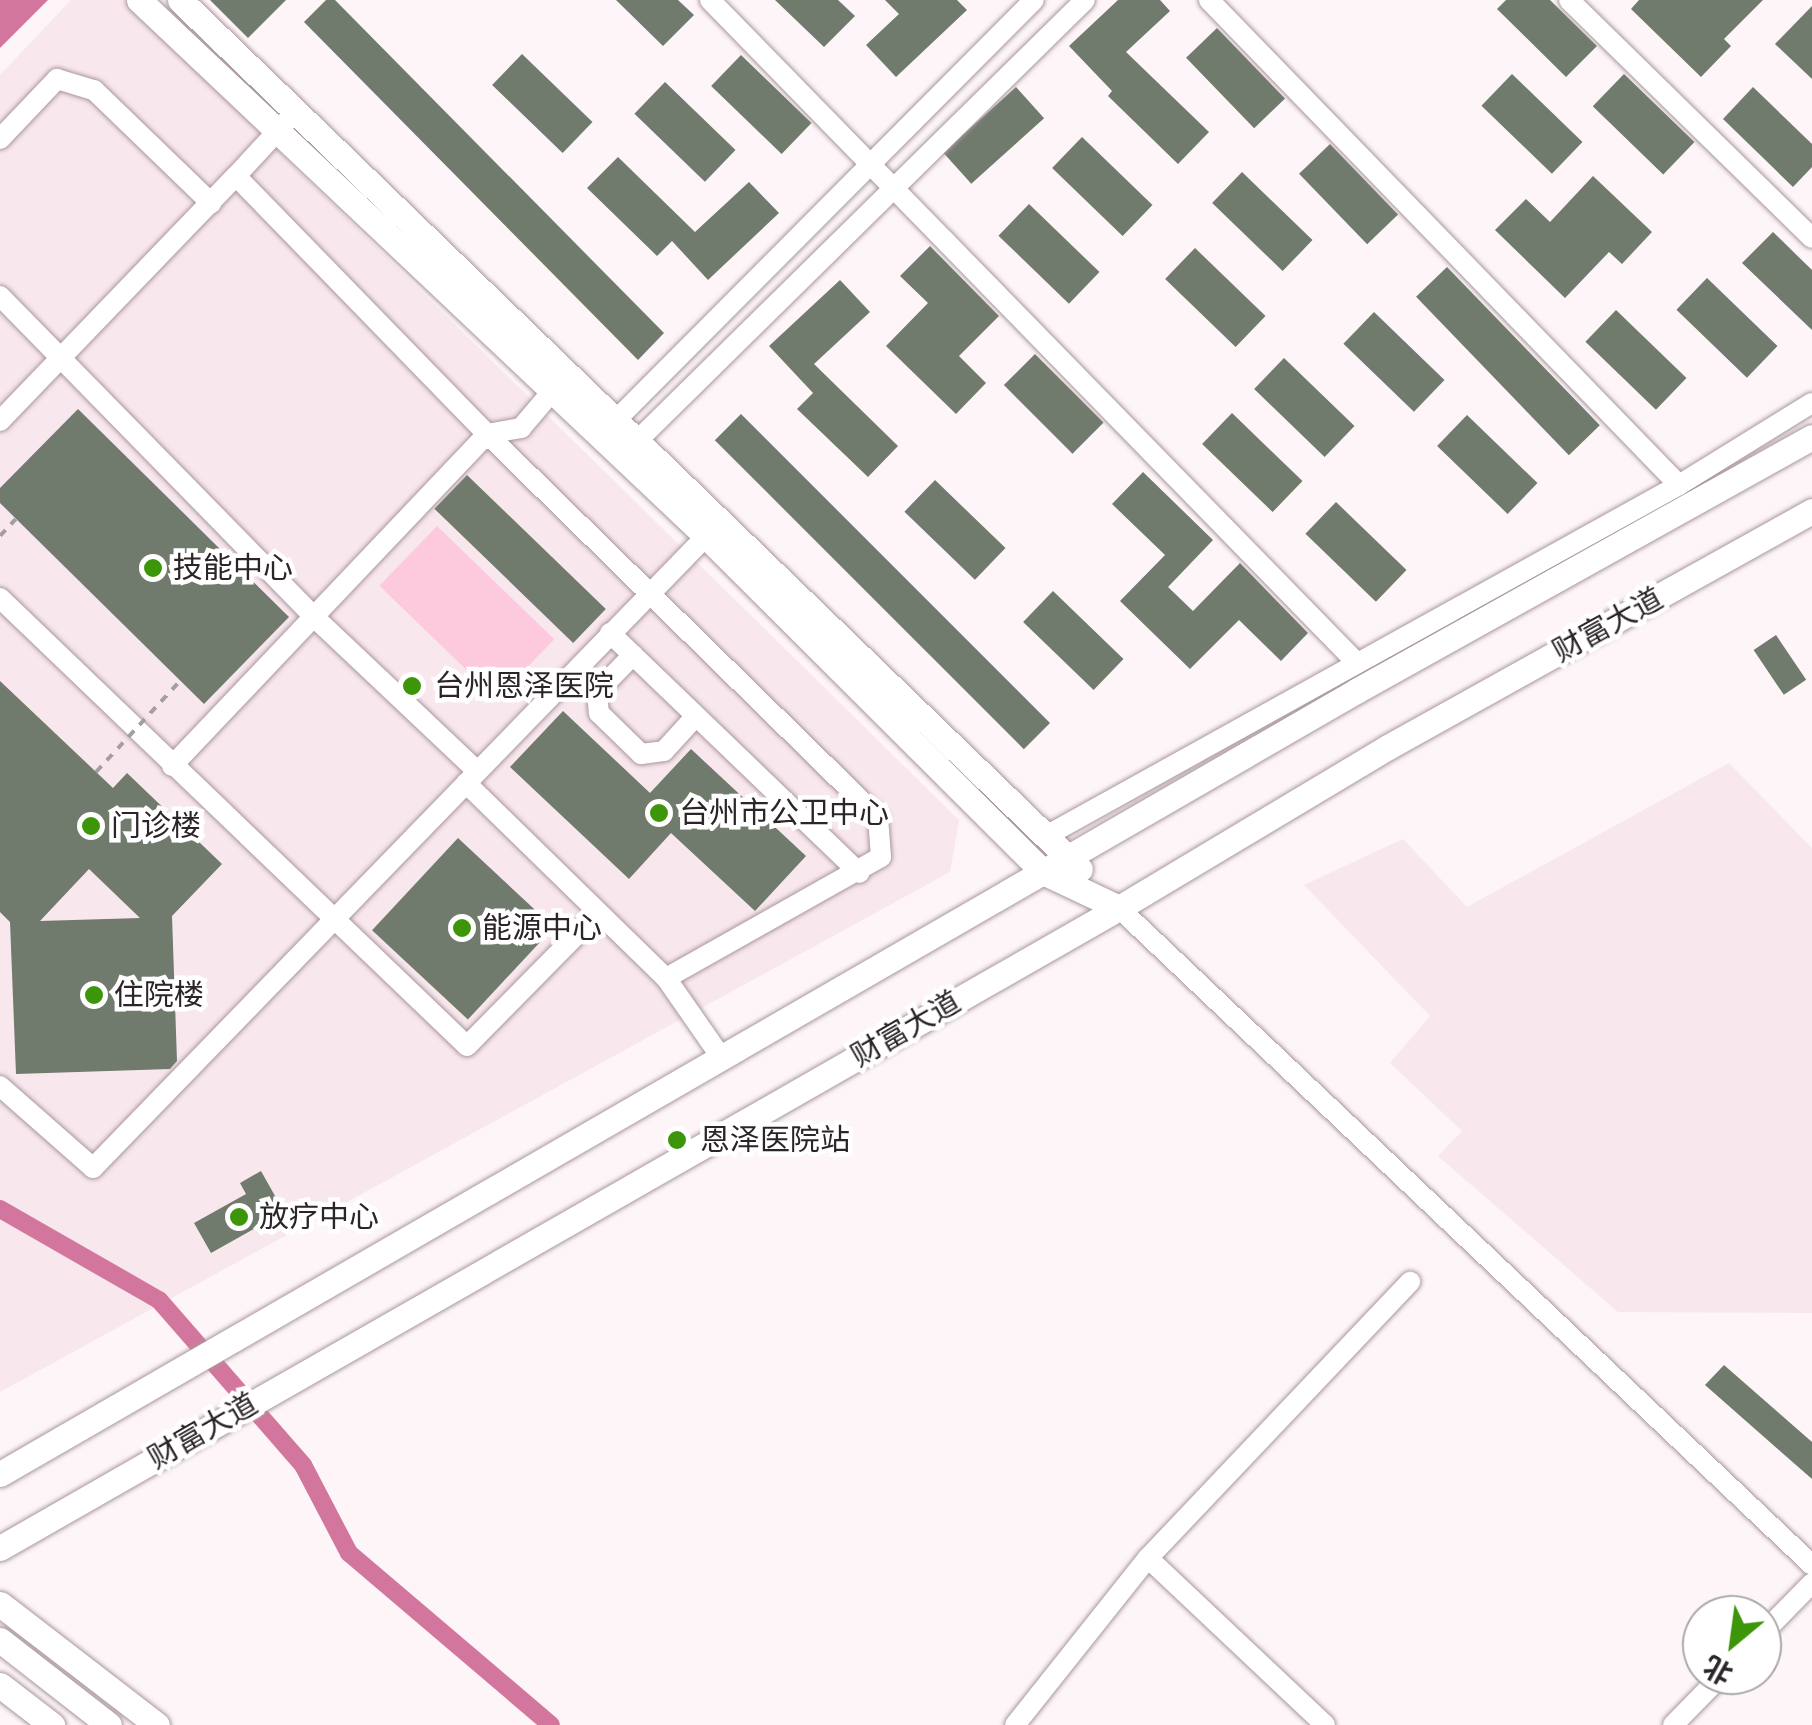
<!DOCTYPE html>
<html>
<head>
<meta charset="utf-8">
<style>
  body { margin:0 }
  #map { position:relative; width:1812px; height:1725px; overflow:hidden; background:#fdf5f8; font-family:Roboto,"Noto Sans SC",sans-serif }
  div>[style] { position:absolute }
  .built>* { inset:0; background:#f8e7ed }
  .green>* { inset:0; background:#fdcadd; transform-origin:0 0 }
  .water>* { inset:0; background:#d3769d }
  .canal>* { height:18px; margin:-9px; padding:0 9px; transform-origin:9px; border-radius:9px; background:#d3769d }
  .building>* { inset:0; background:#707a6d; transform-origin:0 0 }
  .path>* { height:4px; margin-top:-2px; transform-origin:0; background:repeating-linear-gradient(90deg,#a59ea0 0 8px,transparent 0 16px) }
  .roads { filter:drop-shadow(0 0 2px #a9979d) drop-shadow(0 0 2px #a9979d) }
  .minor>* { height:20px; margin:-10px; padding:0 10px; transform-origin:10px; border-radius:10px; background:#fff }
  .major>* { height:25px; margin:-12.5px; padding:0 12.5px; transform-origin:12.5px; border-radius:12.5px; background:#fff }
  .path-bridge>* { height:4px; margin-top:-2px; transform-origin:0; background:repeating-linear-gradient(90deg,#a59ea0 0 8px,transparent 0 16px) }
  .dots>* { width:28px; height:28px; translate:-50% -50%; box-sizing:border-box; border:5px solid #fff; border-radius:50% }
  span { translate:-50% -50%; white-space:nowrap; text-align:center; line-height:1.15; -webkit-text-stroke:9px #fff; paint-order:stroke }
  .poi-label { font-size:30px; color:#2c2527 }
  .left { translate:0 -50%; text-align:left }
  .street-label { font-size:30px; color:#2c2527 }
  .north { position:absolute; left:1682px; top:1595px; width:100px; height:100px; box-sizing:border-box; background:#fff; border:2px solid #aba8a9; border-radius:50%; rotate:209deg; font-size:28px; font-weight:700; line-height:40px; text-align:center; color:#2c2527 }
  .north::after { content:''; display:block; margin:auto; width:35px; height:45px; background:#3d950a; clip-path:polygon(50% 0,100% 100%,50% 72%,0 100%) }
</style>
</head>
<body>
<div id="map">
  <div class="built">
    <i style="clip-path:polygon(71px 0,125px 0,959px 820px,950px 872px,0 1392px,0 75px)"></i>
    <i style="clip-path:polygon(1729px 763px,1812px 848px,1812px 1313px,1618px 1312px,1438px 1156px,1462px 1131px,1390px 1063px,1430px 1016px,1304px 885px,1403px 839px,1467px 907px)"></i>
  </div>
  <div class="green">
    <i style="left:437px;top:526px;width:163px;height:83px;rotate:44deg"></i>
  </div>
  <div class="water">
    <i style="clip-path:polygon(0 0,48px 0,0 48px)"></i>
  </div>
  <div class="canal">
    <i style="left:0;top:1209px;width:183px;rotate:29.8deg"></i>
    <i style="left:159px;top:1300px;width:219px;rotate:48.9deg"></i>
    <i style="left:303px;top:1465px;width:99px;rotate:62.4deg"></i>
    <i style="left:349px;top:1553px;width:265px;rotate:40.4deg"></i>
  </div>
  <div class="building">
    <i style="clip-path:polygon(210px 0,286px 0,248px 38px)"></i>
    <i style="clip-path:polygon(326px 0,335px 0,664px 333px,638px 360px,304px 22px)"></i>
    <i style="clip-path:polygon(616px 0,678px 0,694px 15px,663px 46px)"></i>
    <i style="clip-path:polygon(775px 0,838px 0,855px 16px,824px 47px)"></i>
    <i style="clip-path:polygon(885px 0,957px 0,967px 10px,896px 77px,866px 45px,899px 14px)"></i>
    <i style="clip-path:polygon(1118px 0,1160px 0,1170px 11px,1126px 52px,1209px 132px,1178px 164px,1108px 96px,1112px 91px,1069px 46px)"></i>
    <i style="clip-path:polygon(1506px 0,1550px 0,1597px 46px,1566px 77px,1497px 9px)"></i>
    <i style="clip-path:polygon(1639px 0,1763px 0,1724px 39px,1731px 46px,1701px 77px,1631px 9px)"></i>
    <i style="clip-path:polygon(1812px 6px,1812px 79px,1775px 44px)"></i>
    <i style="left:1217px;top:28px;width:98px;height:43px;rotate:46deg"></i>
    <i style="left:522px;top:54px;width:98px;height:43px;rotate:44deg"></i>
    <i style="left:741px;top:55px;width:98px;height:43px;rotate:44deg"></i>
    <i style="left:1512px;top:74px;width:98px;height:44px;rotate:44deg"></i>
    <i style="left:1624px;top:74px;width:98px;height:45px;rotate:44deg"></i>
    <i style="left:665px;top:82px;width:98px;height:44px;rotate:44deg"></i>
    <i style="left:1016px;top:87px;width:42px;height:98px;rotate:48deg"></i>
    <i style="clip-path:polygon(1753px 87px,1812px 144px,1812px 167px,1793px 187px,1723px 119px)"></i>
    <i style="left:1082px;top:137px;width:98px;height:43px;rotate:44deg"></i>
    <i style="left:1330px;top:144px;width:98px;height:43px;rotate:46deg"></i>
    <i style="clip-path:polygon(618px 157px,695px 232px,749px 182px,779px 213px,708px 280px,672px 241px,657px 256px,587px 188px)"></i>
    <i style="left:1242px;top:172px;width:98px;height:43px;rotate:44deg"></i>
    <i style="clip-path:polygon(1593px 176px,1652px 232px,1622px 264px,1609px 252px,1565px 298px,1495px 230px,1526px 199px,1550px 222px)"></i>
    <i style="left:1029px;top:204px;width:98px;height:44px;rotate:44deg"></i>
    <i style="clip-path:polygon(1773px 232px,1812px 270px,1812px 330px,1742px 263px)"></i>
    <i style="clip-path:polygon(930px 246px,999px 316px,959px 356px,986px 383px,956px 414px,886px 346px,928px 303px,900px 276px)"></i>
    <i style="left:1195px;top:248px;width:98px;height:43px;rotate:44deg"></i>
    <i style="left:1447px;top:267px;width:220px;height:43px;rotate:46deg"></i>
    <i style="left:1707px;top:278px;width:98px;height:44px;rotate:44deg"></i>
    <i style="clip-path:polygon(840px 280px,870px 312px,814px 364px,898px 446px,868px 477px,797px 409px,813px 393px,769px 346px)"></i>
    <i style="left:1616px;top:310px;width:98px;height:44px;rotate:44deg"></i>
    <i style="left:1374px;top:312px;width:98px;height:44px;rotate:44deg"></i>
    <i style="left:1035px;top:354px;width:97px;height:44px;rotate:45deg"></i>
    <i style="left:1284px;top:358px;width:98px;height:43px;rotate:44deg"></i>
    <i style="clip-path:polygon(78px 409px,289px 617px,204px 704px,0 503px,0 488px)"></i>
    <i style="left:1232px;top:413px;width:98px;height:43px;rotate:44deg"></i>
    <i style="left:741px;top:414px;width:437px;height:37px;rotate:45deg"></i>
    <i style="left:1467px;top:415px;width:98px;height:43px;rotate:44deg"></i>
    <i style="clip-path:polygon(1143px 472px,1213px 540px,1168px 587px,1193px 611px,1240px 563px,1308px 633px,1281px 661px,1239px 620px,1190px 669px,1120px 601px,1165px 555px,1112px 504px)"></i>
    <i style="left:467px;top:475px;width:193px;height:47px;rotate:44deg"></i>
    <i style="left:935px;top:480px;width:98px;height:44px;rotate:44deg"></i>
    <i style="left:1336px;top:502px;width:98px;height:44px;rotate:44deg"></i>
    <i style="left:1053px;top:591px;width:98px;height:43px;rotate:44deg"></i>
    <i style="left:1776px;top:635px;width:54px;height:27px;rotate:56deg"></i>
    <i style="clip-path:polygon(evenodd,0 681px,113px 788px,127px 773px,222px 864px,172px 916px,177px 1061px,170px 1069px,16px 1074px,10px 922px,0 912px,0 681px,89px 869px,140px 918px,40px 921px,89px 869px)"></i>
    <i style="clip-path:polygon(563px 711px,650px 793px,691px 749px,806px 856px,755px 911px,671px 833px,629px 879px,510px 767px)"></i>
    <i style="left:458px;top:838px;width:131px;height:126px;rotate:43deg"></i>
    <i style="clip-path:polygon(261px 1171px,284px 1212px,211px 1253px,194px 1223px,246px 1194px,240px 1183px)"></i>
    <i style="clip-path:polygon(1724px 1365px,1812px 1442px,1812px 1479px,1705px 1385px)"></i>
  </div>
  <div class="path">
    <i style="left:0;top:536px;width:23px;rotate:-47deg"></i>
  </div>
  <div class="roads">
    <div class="minor">
      <i style="left:710px;top:0;width:925px;rotate:45.7deg"></i>
      <i style="left:1209px;top:0;width:675px;rotate:45.9deg"></i>
      <i style="left:1569px;top:0;width:340px;rotate:44.4deg"></i>
      <i style="left:0;top:139px;width:83px;rotate:-46.5deg"></i>
      <i style="left:57px;top:79px;width:39px;rotate:17deg"></i>
      <i style="left:94px;top:90px;width:163px;rotate:44deg"></i>
      <i style="left:236px;top:176px;width:87px;rotate:-47.3deg"></i>
      <i style="left:0;top:296px;width:446px;rotate:45.6deg"></i>
      <i style="left:312px;top:615px;width:227px;rotate:43.4deg"></i>
      <i style="left:0;top:421px;width:340px;rotate:-46.1deg"></i>
      <i style="left:236px;top:176px;width:360px;rotate:45.8deg"></i>
      <i style="left:487px;top:434px;width:547px;rotate:44.41deg"></i>
      <i style="left:878px;top:817px;width:40px;rotate:85.7deg"></i>
      <i style="left:881px;top:857px;width:247px;rotate:150.6deg"></i>
      <i style="left:614px;top:422px;width:595px;rotate:-45.14deg"></i>
      <i style="left:635px;top:443px;width:631px;rotate:-44.55deg"></i>
      <i style="left:0;top:598px;width:647px;rotate:43.81deg"></i>
      <i style="left:467px;top:1046px;width:187px;rotate:-45.4deg"></i>
      <i style="left:610px;top:633px;width:346px;rotate:43.9deg"></i>
      <i style="left:633px;top:655px;width:52px;rotate:134.2deg"></i>
      <i style="left:597px;top:692px;width:21px;rotate:85deg"></i>
      <i style="left:599px;top:713px;width:59px;rotate:44.3deg"></i>
      <i style="left:641px;top:754px;width:23px;rotate:-7deg"></i>
      <i style="left:664px;top:751px;width:47px;rotate:-47.6deg"></i>
      <i style="left:172px;top:766px;width:458px;rotate:-46.5deg"></i>
      <i style="left:487px;top:434px;width:35px;rotate:-10deg"></i>
      <i style="left:521px;top:428px;width:60px;rotate:-49.7deg"></i>
      <i style="left:466px;top:783px;width:279px;rotate:44.3deg"></i>
      <i style="left:666px;top:978px;width:96px;rotate:55.2deg"></i>
      <i style="left:1046px;top:836px;width:724px;rotate:-29.01deg"></i>
      <i style="left:1679px;top:485px;width:156px;rotate:-31.7deg"></i>
      <i style="left:1119px;top:908px;width:955px;rotate:43.47deg"></i>
      <i style="left:0;top:1086px;width:124px;rotate:41.4deg"></i>
      <i style="left:93px;top:1168px;width:893px;rotate:-45.86deg"></i>
      <i style="left:1148px;top:1558px;width:243px;rotate:43.3deg"></i>
      <i style="left:1762px;top:1634px;width:71px;rotate:-45.6deg"></i>
      <i style="left:1015px;top:1725px;width:213px;rotate:-51.5deg"></i>
      <i style="left:1148px;top:1558px;width:381px;rotate:-46.5deg"></i>
      <i style="left:1673px;top:1725px;width:70px;rotate:-45.6deg"></i>
    </div>
    <div class="major">
      <i style="left:139px;top:0;width:780px;rotate:43.39deg"></i>
      <i style="left:706px;top:536px;width:476px;rotate:44.9deg"></i>
      <i style="left:1043px;top:872px;width:84px;rotate:25.3deg"></i>
      <i style="left:180px;top:0;width:1251px;rotate:44deg"></i>
      <i style="left:0;top:1474px;width:1566px;rotate:-30deg"></i>
      <i style="left:1356px;top:691px;width:522px;rotate:-29.12deg"></i>
      <i style="left:0;top:1548px;width:1289px;rotate:-29.77deg"></i>
      <i style="left:1119px;top:908px;width:313px;rotate:-30.9deg"></i>
      <i style="left:1388px;top:747px;width:485px;rotate:-29.1deg"></i>
      <i style="left:0;top:1604px;width:198px;rotate:37.6deg"></i>
      <i style="left:0;top:1640px;width:138px;rotate:37.9deg"></i>
      <i style="left:0;top:1685px;width:66px;rotate:37.6deg"></i>
    </div>
  </div>
  <div class="path-bridge">
    <i style="left:96px;top:772px;width:125px;rotate:-47.3deg"></i>
  </div>
  <div class="dots">
    <i style="left:153px;top:568px;background:#3d950a"></i>
    <i style="left:412px;top:686px;background:#3d950a"></i>
    <i style="left:659px;top:813px;background:#3d950a"></i>
    <i style="left:91px;top:826px;background:#3d950a"></i>
    <i style="left:462px;top:928px;background:#3d950a"></i>
    <i style="left:94px;top:995px;background:#3d950a"></i>
    <i style="left:677px;top:1140px;background:#3d950a"></i>
    <i style="left:239px;top:1217px;background:#3d950a"></i>
  </div>
  <div class="poi-label">
    <span class="left" style="left:173px;top:568px">技能中心</span>
    <span class="left" style="left:434px;top:686px">台州恩泽医院</span>
    <span class="left" style="left:679px;top:813px">台州市公卫中心</span>
    <span class="left" style="left:111px;top:826px">门诊楼</span>
    <span class="left" style="left:482px;top:928px">能源中心</span>
    <span class="left" style="left:114px;top:995px">住院楼</span>
    <span class="left" style="left:700px;top:1140px">恩泽医院站</span>
    <span class="left" style="left:259px;top:1217px">放疗中心</span>
  </div>
  <div class="street-label">
    <span style="left:1608px;top:625px;rotate:-29deg">财富大道</span>
    <span style="left:906px;top:1029px;rotate:-30deg">财富大道</span>
    <span style="left:203px;top:1431px;rotate:-30deg">财富大道</span>
  </div>
  <div class="north">北</div>
</div>
</body>
</html>
